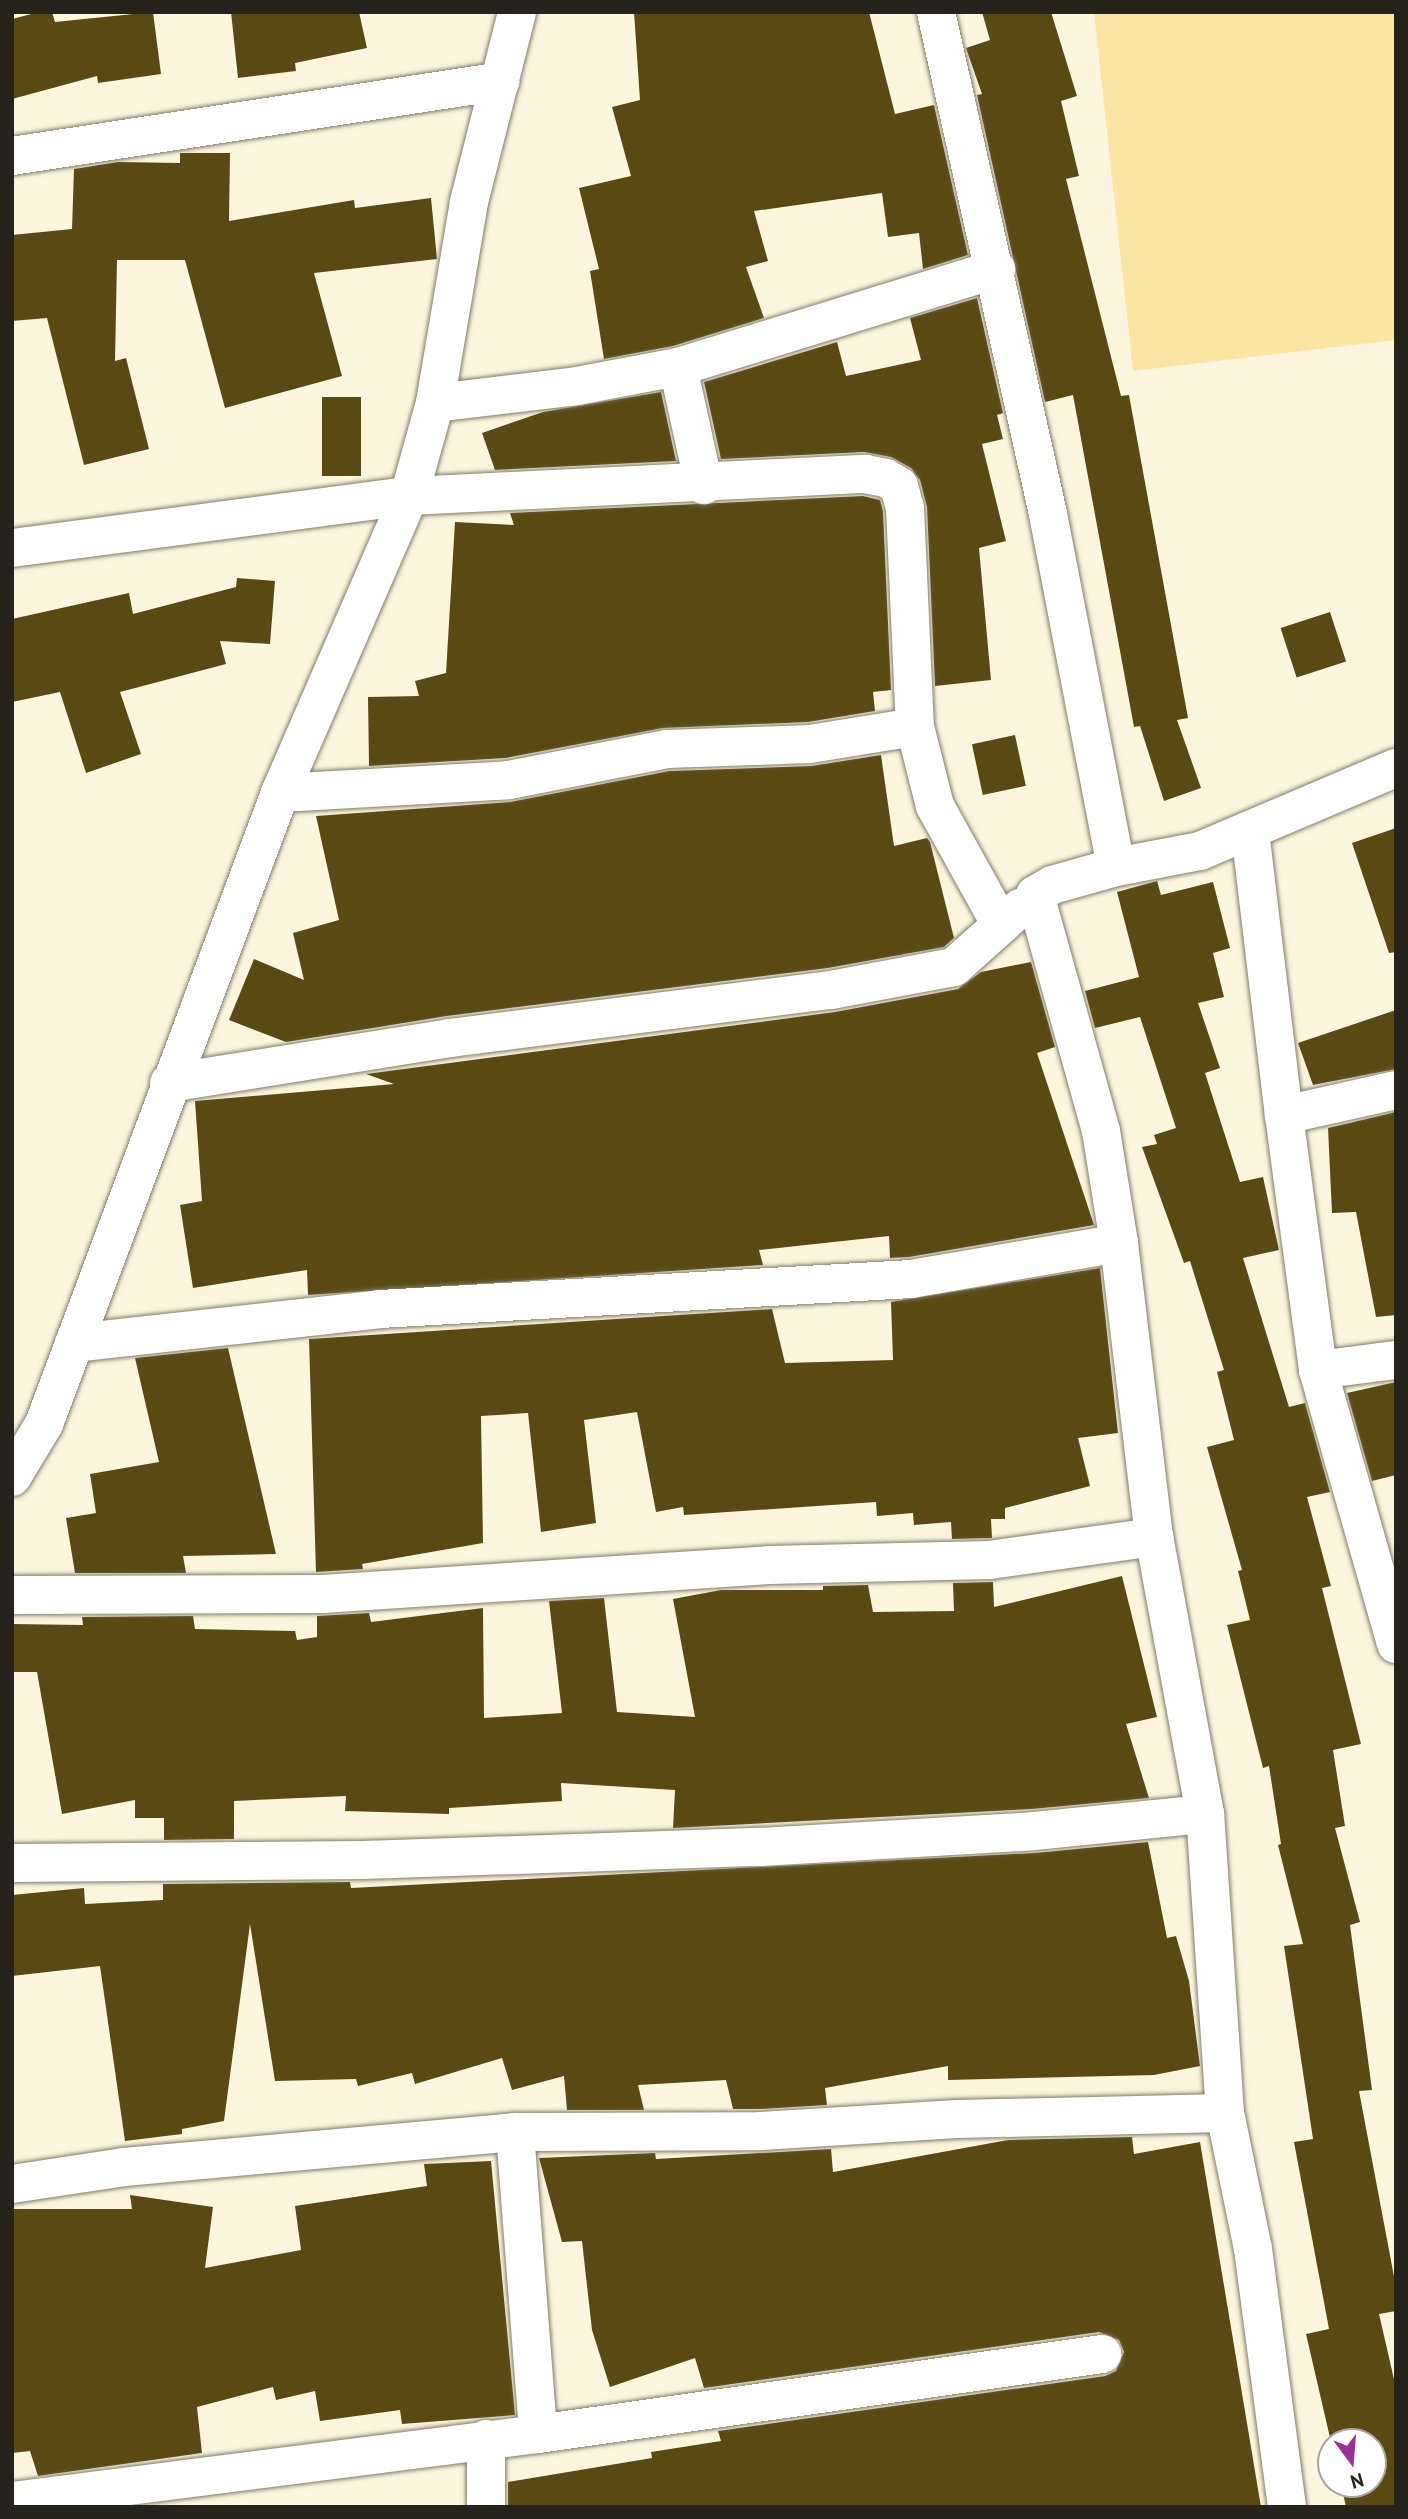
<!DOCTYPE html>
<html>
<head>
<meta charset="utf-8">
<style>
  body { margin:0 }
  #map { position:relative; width:1408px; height:2519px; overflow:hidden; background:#fcf6df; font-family:"PT Sans",sans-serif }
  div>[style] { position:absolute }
  .green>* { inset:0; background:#fae6a2 }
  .building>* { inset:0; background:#594a14; transform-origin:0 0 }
  .roads { filter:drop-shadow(0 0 2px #817b67) drop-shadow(0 0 2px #817b67) }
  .street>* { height:38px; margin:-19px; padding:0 19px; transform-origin:19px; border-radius:19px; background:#fff }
  .secondary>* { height:38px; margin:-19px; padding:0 19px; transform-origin:19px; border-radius:19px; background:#fff }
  span { translate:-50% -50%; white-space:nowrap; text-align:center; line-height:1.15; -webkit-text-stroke:7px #fff; paint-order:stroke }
  .frame { position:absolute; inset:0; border:14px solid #26231b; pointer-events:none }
  .north { position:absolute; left:1317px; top:2428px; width:70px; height:70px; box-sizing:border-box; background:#fff; border:2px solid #a8a7a4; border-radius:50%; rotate:164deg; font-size:19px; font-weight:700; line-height:28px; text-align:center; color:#26231b }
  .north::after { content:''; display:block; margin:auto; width:24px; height:32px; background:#9a3194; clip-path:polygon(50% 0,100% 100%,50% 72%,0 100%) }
</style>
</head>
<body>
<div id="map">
  <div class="green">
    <i style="clip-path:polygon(1094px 12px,1396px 12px,1396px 340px,1133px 371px)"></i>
  </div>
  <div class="building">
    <i style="clip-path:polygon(39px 12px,52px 12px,55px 22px,153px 12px,161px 74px,98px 83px,97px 76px,12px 99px,12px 19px)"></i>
    <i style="clip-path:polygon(231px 12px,359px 12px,367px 48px,295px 63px,296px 71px,238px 78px)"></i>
    <i style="clip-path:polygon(634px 12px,869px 12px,895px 114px,934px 105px,968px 255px,923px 269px,919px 233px,888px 237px,882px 193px,754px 211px,768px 261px,746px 267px,764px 318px,673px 346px,604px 359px,590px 271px,599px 269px,579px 188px,631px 176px,612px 107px,640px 100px)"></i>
    <i style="clip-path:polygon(982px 12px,1051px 12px,1077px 96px,1061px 101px,1079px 176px,1066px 179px,1121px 396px,1129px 395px,1188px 718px,1177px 720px,1201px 788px,1164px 801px,1140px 726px,1134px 727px,1073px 395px,1045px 402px,977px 95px,982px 94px,966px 48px,990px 40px)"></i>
    <i style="clip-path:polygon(180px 153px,230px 153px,229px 221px,354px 200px,355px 208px,431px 198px,437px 259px,314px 273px,342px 376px,225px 408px,185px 260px,117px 260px,115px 361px,126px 358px,149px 449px,84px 465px,47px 318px,12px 321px,12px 235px,72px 229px,74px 169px,118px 162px,180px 163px)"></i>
    <i style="clip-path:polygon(977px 298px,1003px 413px,997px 415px,1003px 439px,982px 444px,1006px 541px,979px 548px,991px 680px,935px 686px,927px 507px,920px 480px,911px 468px,891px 457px,864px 452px,721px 459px,704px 382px,837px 342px,846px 376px,921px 360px,910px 318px)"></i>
    <i style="clip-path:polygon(661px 392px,676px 461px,495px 470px,482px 433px,543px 412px)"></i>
    <i style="left:361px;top:397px;width:79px;height:39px;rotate:90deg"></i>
    <i style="clip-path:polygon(863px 496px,880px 500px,883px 511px,891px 690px,873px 692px,875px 711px,808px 722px,663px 728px,506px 758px,369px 766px,368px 697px,419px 696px,415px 681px,446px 673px,455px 522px,514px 525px,510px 513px)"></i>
    <i style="clip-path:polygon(237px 578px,275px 581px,270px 644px,220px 641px,226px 664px,120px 692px,141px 754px,86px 773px,60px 692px,12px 702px,12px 619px,129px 593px,133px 614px,236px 587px)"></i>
    <i style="left:1330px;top:612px;width:52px;height:52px;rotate:72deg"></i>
    <i style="left:1015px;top:735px;width:52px;height:44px;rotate:78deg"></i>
    <i style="clip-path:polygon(881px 755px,894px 846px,927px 838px,930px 842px,954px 938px,944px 947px,828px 968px,447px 1016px,286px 1042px,229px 1020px,254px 959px,304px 980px,293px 933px,339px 920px,316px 816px,510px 802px,669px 771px,811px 766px)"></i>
    <i style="clip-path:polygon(1396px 828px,1396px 952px,1389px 953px,1352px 843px)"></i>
    <i style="clip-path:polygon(1157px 881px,1161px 895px,1213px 882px,1230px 948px,1213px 953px,1224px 997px,1198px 1003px,1220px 1068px,1205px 1073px,1240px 1182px,1263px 1177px,1279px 1250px,1243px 1258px,1289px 1407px,1305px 1403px,1330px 1492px,1307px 1497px,1331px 1586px,1322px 1588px,1361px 1744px,1333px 1750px,1345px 1826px,1335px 1828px,1360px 1922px,1350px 1925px,1372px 2090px,1359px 2091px,1396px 2287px,1396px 2311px,1379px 2314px,1396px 2388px,1396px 2507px,1346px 2507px,1341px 2484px,1373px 2484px,1373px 2442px,1331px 2442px,1306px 2334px,1329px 2329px,1294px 2142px,1313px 2139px,1284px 1946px,1303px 1944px,1278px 1845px,1281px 1844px,1269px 1766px,1263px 1768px,1227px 1625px,1250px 1620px,1238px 1571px,1242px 1570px,1207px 1447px,1234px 1440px,1217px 1372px,1224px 1370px,1190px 1261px,1184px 1263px,1142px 1147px,1157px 1144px,1154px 1135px,1176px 1128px,1140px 1017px,1095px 1028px,1085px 991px,1139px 977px,1117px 892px)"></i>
    <i style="clip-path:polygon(1031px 962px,1055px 1047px,1037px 1053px,1094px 1225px,909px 1257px,890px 1258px,889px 1236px,759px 1250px,763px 1265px,308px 1295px,307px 1270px,193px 1288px,180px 1205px,202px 1201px,195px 1101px,394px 1084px,366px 1074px,835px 1012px,958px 989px,981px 972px)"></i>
    <i style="clip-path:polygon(1396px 1010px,1396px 1069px,1313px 1085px,1298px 1043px)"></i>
    <i style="clip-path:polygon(1396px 1112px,1396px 1315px,1376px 1317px,1356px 1212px,1332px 1213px,1328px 1128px)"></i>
    <i style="clip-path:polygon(1100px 1268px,1118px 1433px,1078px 1438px,1090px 1486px,1005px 1508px,1005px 1519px,991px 1519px,992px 1538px,952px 1539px,951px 1522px,914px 1525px,913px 1513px,877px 1516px,876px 1502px,684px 1515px,683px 1507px,656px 1512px,637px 1412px,584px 1420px,596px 1523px,541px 1532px,528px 1413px,481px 1416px,483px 1543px,362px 1564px,363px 1569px,316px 1572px,309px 1339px,772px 1309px,785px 1363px,893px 1360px,891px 1302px)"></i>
    <i style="clip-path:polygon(228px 1348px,276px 1554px,183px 1556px,186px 1573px,75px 1573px,66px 1518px,96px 1513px,90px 1474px,159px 1462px,135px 1358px)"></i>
    <i style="clip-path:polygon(1396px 1382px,1396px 1475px,1372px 1481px,1347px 1393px)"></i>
    <i style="clip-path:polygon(1122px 1576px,1157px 1717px,1126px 1724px,1149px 1798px,1032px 1809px,673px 1828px,675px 1790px,561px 1783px,562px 1801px,449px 1808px,449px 1814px,345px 1811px,346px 1796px,234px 1801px,234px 1839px,164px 1840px,164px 1818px,135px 1818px,135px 1800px,62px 1814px,37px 1672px,12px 1672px,12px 1624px,83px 1625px,82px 1617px,193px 1616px,195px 1629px,295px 1631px,297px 1640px,317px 1637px,317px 1616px,369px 1613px,371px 1622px,483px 1608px,484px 1718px,562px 1713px,549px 1601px,604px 1598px,617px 1712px,695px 1717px,673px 1599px,721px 1590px,823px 1590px,823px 1586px,868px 1585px,873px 1612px,954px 1611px,953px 1583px,993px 1582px,994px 1607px)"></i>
    <i style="clip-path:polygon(1148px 1842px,1167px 1938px,1176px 1936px,1189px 1981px,1200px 2066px,1154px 2075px,948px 2080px,948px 2066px,825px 2088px,827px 2105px,760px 2109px,733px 2109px,726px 2080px,638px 2085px,644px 2110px,567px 2110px,564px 2076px,512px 2090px,502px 2058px,415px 2084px,412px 2073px,358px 2086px,356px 2079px,275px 2081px,250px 1924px,224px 2121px,182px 2129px,182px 2134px,125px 2141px,100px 1966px,12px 1976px,12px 1895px,84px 1888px,85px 1904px,163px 1900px,163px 1884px,350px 1882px,351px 1888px,1035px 1853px)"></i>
    <i style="clip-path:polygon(1132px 2137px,1134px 2154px,1200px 2142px,1261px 2507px,508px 2507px,508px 2482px,652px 2458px,651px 2452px,721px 2441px,718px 2431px,1105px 2376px,1116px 2371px,1124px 2352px,1119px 2340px,1099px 2332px,704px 2388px,695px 2358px,610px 2387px,592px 2330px,582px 2241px,562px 2242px,539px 2158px,655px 2153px,656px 2159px,831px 2149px,833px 2172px,1008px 2140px)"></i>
    <i style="clip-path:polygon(491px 2161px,515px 2415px,402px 2424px,400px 2410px,320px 2421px,315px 2391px,276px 2400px,273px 2387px,197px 2407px,202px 2453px,38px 2476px,30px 2451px,12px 2453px,12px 2209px,132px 2209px,130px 2195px,213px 2207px,205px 2268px,301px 2250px,295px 2206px,427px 2186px,424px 2164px)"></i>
  </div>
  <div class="roads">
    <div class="street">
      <i style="left:936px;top:12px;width:514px;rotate:77.42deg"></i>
      <i style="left:1048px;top:514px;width:359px;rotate:79.1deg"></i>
      <i style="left:12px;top:156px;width:494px;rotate:-8.7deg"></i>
      <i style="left:678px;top:367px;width:121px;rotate:77.6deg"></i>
      <i style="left:435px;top:403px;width:143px;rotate:-6.8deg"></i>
      <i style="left:577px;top:386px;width:103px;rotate:-10.7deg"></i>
      <i style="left:678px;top:367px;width:333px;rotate:-17.1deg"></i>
      <i style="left:12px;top:548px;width:400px;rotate:-7.5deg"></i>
      <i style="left:409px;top:496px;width:457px;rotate:-2.8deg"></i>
      <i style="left:865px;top:474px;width:21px;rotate:11deg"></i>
      <i style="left:886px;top:478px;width:15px;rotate:32deg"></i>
      <i style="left:899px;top:486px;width:23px;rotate:75deg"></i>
      <i style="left:905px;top:508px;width:219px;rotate:87.4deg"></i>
      <i style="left:915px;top:727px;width:81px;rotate:75.8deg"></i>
      <i style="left:935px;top:806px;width:136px;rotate:61deg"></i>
      <i style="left:280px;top:793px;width:229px;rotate:-3.2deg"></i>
      <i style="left:509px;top:780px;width:161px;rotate:-11.1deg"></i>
      <i style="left:667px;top:749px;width:143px;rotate:-2deg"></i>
      <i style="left:810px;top:744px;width:106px;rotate:-9.2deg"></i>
      <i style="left:1250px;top:831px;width:286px;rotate:83.2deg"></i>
      <i style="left:169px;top:1083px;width:285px;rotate:-9.1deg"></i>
      <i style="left:450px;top:1038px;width:384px;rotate:-7.2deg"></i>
      <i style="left:831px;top:990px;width:125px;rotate:-10.6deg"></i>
      <i style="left:954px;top:967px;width:89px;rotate:-41.8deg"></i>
      <i style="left:1396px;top:1090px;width:115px;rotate:167.4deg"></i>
      <i style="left:1284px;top:1115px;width:257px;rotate:82.4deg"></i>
      <i style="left:1318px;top:1370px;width:285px;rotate:74.1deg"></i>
      <i style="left:74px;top:1343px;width:308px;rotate:-6.3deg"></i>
      <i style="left:380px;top:1309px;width:532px;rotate:-3.23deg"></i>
      <i style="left:911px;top:1279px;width:211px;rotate:-9.8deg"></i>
      <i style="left:1318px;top:1370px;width:79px;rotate:-7.3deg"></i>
      <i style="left:12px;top:1595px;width:310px;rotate:-0.2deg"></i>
      <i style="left:322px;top:1594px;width:448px;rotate:-3.7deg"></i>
      <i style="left:769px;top:1565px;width:220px;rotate:-1.3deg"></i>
      <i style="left:989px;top:1560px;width:167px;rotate:-7.9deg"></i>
      <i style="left:12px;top:1863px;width:351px;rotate:-0.5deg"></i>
      <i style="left:363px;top:1860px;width:397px;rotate:-1.9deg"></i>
      <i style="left:760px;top:1847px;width:274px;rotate:-3.3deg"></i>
      <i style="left:1034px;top:1831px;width:172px;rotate:-5.7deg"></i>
      <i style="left:515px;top:2132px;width:303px;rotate:85.6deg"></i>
      <i style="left:12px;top:2184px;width:113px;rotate:-8.6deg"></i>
      <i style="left:124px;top:2167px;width:393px;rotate:-5.1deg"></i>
      <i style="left:515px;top:2132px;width:246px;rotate:-0.2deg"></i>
      <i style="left:761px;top:2131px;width:196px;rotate:-3.5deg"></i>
      <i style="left:957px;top:2119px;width:268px;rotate:-1.3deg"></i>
      <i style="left:486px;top:2439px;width:68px;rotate:90deg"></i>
      <i style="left:12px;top:2501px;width:530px;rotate:-7.26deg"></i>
      <i style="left:538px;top:2434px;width:570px;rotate:-8.07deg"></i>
      <i style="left:1287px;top:2507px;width:260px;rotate:-97.5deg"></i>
      <i style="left:1253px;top:2249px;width:139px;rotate:-101.6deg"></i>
      <i style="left:1225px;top:2113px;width:300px;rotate:-93.8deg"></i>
      <i style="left:1205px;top:1814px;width:282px;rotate:-100.4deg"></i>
      <i style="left:1154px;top:1537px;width:296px;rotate:-96.8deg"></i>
      <i style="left:1119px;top:1243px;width:113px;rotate:-99.1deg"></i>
      <i style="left:1101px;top:1131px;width:245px;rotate:-105.6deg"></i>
      <i style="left:1035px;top:895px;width:20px;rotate:-30deg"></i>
      <i style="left:1052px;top:885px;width:66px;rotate:-15.7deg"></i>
      <i style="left:1116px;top:867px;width:86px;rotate:-10.8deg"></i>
      <i style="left:1200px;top:851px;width:213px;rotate:-23deg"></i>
    </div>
    <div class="secondary">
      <i style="left:12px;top:1477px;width:62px;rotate:-58.9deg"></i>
      <i style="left:44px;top:1424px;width:674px;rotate:-69.49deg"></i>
      <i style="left:280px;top:793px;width:324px;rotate:-66.5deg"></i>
      <i style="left:409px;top:496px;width:97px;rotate:-74.4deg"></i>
      <i style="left:435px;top:403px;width:204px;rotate:-80.4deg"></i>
      <i style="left:469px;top:202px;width:196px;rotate:-75.8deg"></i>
    </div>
  </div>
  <div class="frame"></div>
  <div class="north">N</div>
</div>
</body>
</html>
